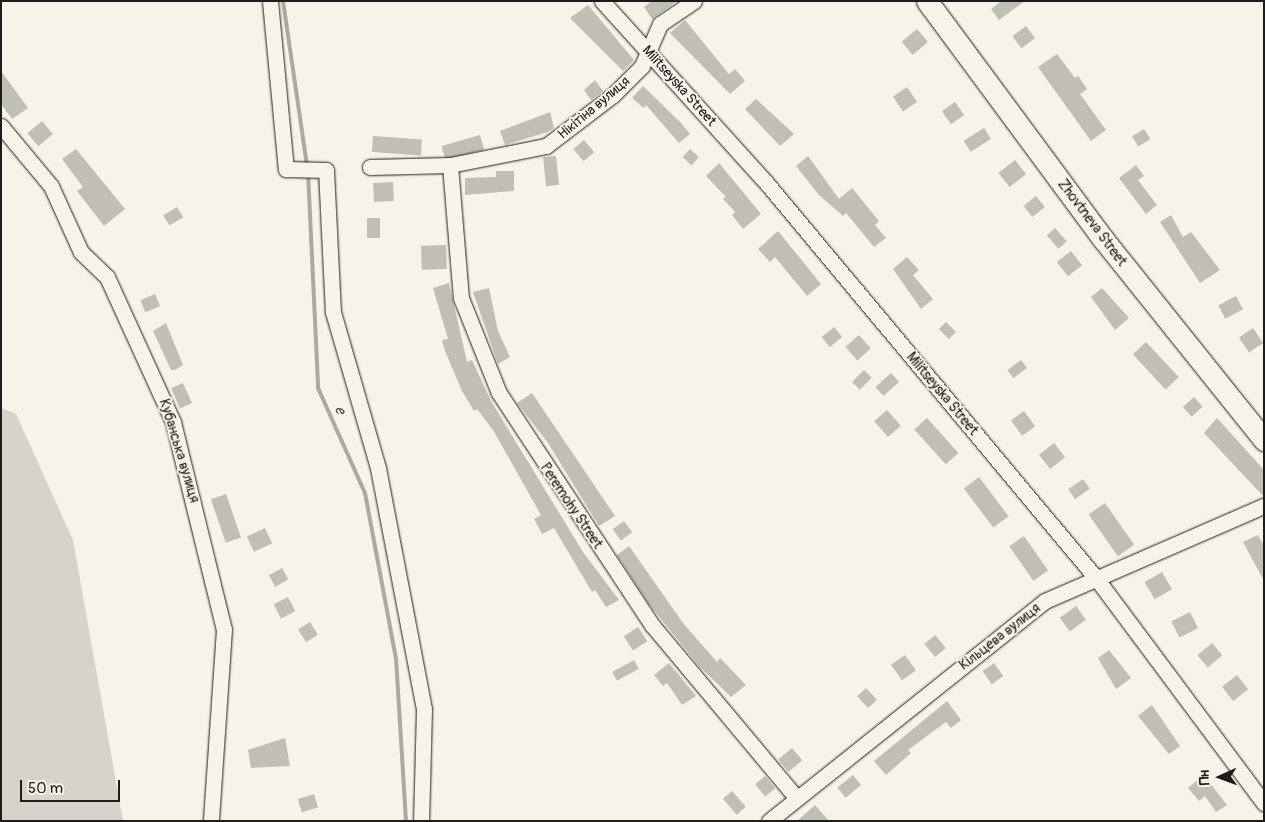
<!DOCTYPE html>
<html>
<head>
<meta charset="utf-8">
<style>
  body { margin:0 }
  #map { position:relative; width:1265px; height:822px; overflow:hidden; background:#f7f3e8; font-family:Pangolin,sans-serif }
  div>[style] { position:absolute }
  .green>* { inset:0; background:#d7d3cb }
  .stream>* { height:4px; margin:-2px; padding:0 2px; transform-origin:2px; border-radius:2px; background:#aca9a2 }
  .building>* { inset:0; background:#c0beb5; transform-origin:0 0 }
  .roads { filter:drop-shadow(0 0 1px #1c1c1c) drop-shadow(0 0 1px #1c1c1c) }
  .street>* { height:15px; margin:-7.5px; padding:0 7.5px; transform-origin:7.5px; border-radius:7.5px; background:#f7f3e8 }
  .secondary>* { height:21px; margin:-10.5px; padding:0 10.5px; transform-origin:10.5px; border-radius:10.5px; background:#f7f3e8 }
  span { translate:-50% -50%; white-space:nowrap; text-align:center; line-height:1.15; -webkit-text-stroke:4px #f7f3e8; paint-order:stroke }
  .street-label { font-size:14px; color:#1c1c1c }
  .water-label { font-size:15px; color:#565452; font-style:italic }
  .frame { position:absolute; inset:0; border:2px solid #1c1c1c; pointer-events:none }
  .north { position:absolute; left:1195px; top:752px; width:50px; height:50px; -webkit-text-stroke:4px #f7f3e8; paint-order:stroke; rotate:268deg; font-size:14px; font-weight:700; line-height:20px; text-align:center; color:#1c1c1c }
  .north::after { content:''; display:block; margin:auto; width:18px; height:22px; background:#1c1c1c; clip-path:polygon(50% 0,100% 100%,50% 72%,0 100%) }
  .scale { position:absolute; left:20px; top:780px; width:100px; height:22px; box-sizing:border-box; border:2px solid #1c1c1c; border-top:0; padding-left:6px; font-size:15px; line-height:18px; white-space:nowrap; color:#1c1c1c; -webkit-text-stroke:4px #f7f3e8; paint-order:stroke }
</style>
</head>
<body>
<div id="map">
  <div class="green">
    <i style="clip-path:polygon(1px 408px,16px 414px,73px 540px,123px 821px,1px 821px)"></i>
  </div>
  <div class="stream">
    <i style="left:283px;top:1px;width:166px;rotate:81.7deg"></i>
    <i style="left:308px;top:172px;width:216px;rotate:87.3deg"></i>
    <i style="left:318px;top:388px;width:115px;rotate:65.9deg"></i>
    <i style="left:365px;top:493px;width:168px;rotate:79.4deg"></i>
    <i style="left:396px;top:658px;width:163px;rotate:86.5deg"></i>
  </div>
  <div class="building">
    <i style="clip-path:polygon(652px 1px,677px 1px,652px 19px,644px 7px)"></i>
    <i style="clip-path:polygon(1001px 1px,1025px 1px,999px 20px,991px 9px)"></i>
    <i style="clip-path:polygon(588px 5px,634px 60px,623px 71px,570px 18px)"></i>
    <i style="clip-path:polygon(685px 20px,729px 74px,735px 69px,745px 81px,730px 94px,670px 33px)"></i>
    <i style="left:1026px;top:26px;width:15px;height:17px;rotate:53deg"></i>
    <i style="left:917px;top:29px;width:17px;height:20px;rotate:50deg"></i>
    <i style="clip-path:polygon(1057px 54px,1075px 78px,1078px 76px,1087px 89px,1080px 94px,1106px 130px,1091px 141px,1038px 67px)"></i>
    <i style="clip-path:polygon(1px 71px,28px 108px,12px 119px,1px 104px)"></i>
    <i style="clip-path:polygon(595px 80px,603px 91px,591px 100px,584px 90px)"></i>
    <i style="clip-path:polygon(643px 86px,681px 123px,690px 134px,679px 143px,646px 105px,644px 108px,632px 98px)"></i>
    <i style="left:907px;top:87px;width:18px;height:17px;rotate:56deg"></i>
    <i style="clip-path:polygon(756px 99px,794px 134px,780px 146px,745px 109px)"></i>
    <i style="left:955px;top:102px;width:16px;height:16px;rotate:55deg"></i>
    <i style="clip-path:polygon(550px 112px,554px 128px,548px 132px,505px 145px,500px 131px)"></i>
    <i style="left:42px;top:121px;width:17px;height:19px;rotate:50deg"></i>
    <i style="left:984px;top:128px;width:13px;height:24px;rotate:58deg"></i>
    <i style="left:1144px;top:129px;width:12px;height:14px;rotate:59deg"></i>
    <i style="left:480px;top:135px;width:15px;height:40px;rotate:74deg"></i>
    <i style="left:373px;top:136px;width:49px;height:16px;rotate:4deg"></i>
    <i style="left:584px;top:140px;width:16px;height:14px;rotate:50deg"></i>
    <i style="clip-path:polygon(76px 149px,125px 209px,104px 226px,77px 191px,83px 187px,62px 159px)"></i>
    <i style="left:690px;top:149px;width:12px;height:11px;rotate:42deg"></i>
    <i style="left:556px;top:156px;width:29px;height:13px;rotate:84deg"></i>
    <i style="clip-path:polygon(808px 156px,839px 199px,852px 188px,879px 221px,875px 225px,886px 238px,874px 247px,846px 213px,843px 216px,819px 195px,796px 166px)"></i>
    <i style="left:1015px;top:160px;width:18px;height:21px;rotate:52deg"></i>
    <i style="clip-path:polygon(719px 163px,761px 214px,743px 229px,732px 215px,735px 212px,723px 199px,726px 197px,706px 176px)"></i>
    <i style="clip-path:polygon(1136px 165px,1144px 176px,1138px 180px,1157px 205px,1146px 214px,1119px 178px)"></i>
    <i style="clip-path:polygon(496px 171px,514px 171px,514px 191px,465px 195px,465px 178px,496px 177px)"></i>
    <i style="left:393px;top:182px;width:19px;height:20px;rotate:87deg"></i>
    <i style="left:1036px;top:196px;width:14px;height:16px;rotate:51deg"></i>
    <i style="left:177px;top:207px;width:12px;height:16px;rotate:59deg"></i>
    <i style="clip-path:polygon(1171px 215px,1183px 237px,1191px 232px,1220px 270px,1200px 283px,1160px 222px)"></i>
    <i style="left:367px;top:218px;width:13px;height:20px"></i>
    <i style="left:1055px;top:228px;width:18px;height:11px;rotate:49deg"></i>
    <i style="clip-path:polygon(778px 231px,821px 284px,807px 296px,775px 257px,770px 262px,758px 249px)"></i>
    <i style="left:446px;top:245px;width:24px;height:25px;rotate:88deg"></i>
    <i style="left:1071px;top:251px;width:18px;height:18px;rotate:52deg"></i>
    <i style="clip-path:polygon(907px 257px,919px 270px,913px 275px,933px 299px,921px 309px,893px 269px)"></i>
    <i style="clip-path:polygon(449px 283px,467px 362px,472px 360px,491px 401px,583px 552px,619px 600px,606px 607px,595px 590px,592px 592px,554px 528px,542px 534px,534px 519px,541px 515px,493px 430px,477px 409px,474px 411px,462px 391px,445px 351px,442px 340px,448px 339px,433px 288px)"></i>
    <i style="clip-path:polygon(489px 288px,498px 331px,510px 357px,498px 364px,473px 292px)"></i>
    <i style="clip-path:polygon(1102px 288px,1129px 318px,1115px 330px,1091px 297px)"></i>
    <i style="left:155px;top:294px;width:13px;height:16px;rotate:67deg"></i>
    <i style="left:1236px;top:296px;width:15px;height:20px;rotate:62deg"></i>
    <i style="left:946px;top:322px;width:14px;height:10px;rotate:45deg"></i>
    <i style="clip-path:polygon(166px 323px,183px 365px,175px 370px,171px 370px,153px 331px)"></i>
    <i style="left:834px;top:327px;width:13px;height:16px;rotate:51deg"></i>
    <i style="left:1253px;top:328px;width:18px;height:17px;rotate:56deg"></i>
    <i style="left:859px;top:335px;width:18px;height:18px;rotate:49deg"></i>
    <i style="left:1146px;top:342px;width:48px;height:18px;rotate:47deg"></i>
    <i style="left:1021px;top:360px;width:10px;height:17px;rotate:53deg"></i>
    <i style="left:864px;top:370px;width:11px;height:17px;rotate:45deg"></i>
    <i style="left:891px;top:373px;width:12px;height:21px;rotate:48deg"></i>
    <i style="left:183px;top:383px;width:22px;height:13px;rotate:66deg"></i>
    <i style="clip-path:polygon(532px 393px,615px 516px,599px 526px,548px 443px,517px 403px)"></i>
    <i style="left:1194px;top:397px;width:13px;height:15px;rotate:48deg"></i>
    <i style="left:887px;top:410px;width:21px;height:17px;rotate:49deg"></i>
    <i style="left:1024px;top:411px;width:19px;height:16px;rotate:54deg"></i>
    <i style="left:927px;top:418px;width:47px;height:17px;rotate:48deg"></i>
    <i style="clip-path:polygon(1217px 418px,1264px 470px,1264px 497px,1204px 433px)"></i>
    <i style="left:1054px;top:443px;width:18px;height:19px;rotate:52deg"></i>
    <i style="left:979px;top:477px;width:49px;height:19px;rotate:53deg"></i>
    <i style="left:1083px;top:479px;width:12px;height:18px;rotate:55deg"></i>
    <i style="left:226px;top:494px;width:46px;height:16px;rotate:71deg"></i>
    <i style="left:1105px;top:503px;width:51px;height:20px;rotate:55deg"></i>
    <i style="left:624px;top:521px;width:14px;height:14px;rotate:54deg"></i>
    <i style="left:265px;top:528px;width:17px;height:20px;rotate:65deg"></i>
    <i style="clip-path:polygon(1258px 535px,1264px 546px,1264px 581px,1243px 542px)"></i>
    <i style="left:1024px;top:536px;width:42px;height:18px;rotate:55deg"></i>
    <i style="clip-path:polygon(629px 546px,683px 623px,717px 662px,720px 658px,746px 685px,731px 697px,699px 666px,648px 603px,617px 555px)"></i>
    <i style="left:282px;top:568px;width:13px;height:15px;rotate:61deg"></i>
    <i style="left:1162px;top:572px;width:20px;height:20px;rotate:60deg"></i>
    <i style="left:288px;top:597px;width:16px;height:16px;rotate:63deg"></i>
    <i style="left:1076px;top:606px;width:17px;height:20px;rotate:54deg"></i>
    <i style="left:1190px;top:612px;width:18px;height:21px;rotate:63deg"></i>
    <i style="left:310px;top:622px;width:15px;height:14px;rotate:58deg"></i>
    <i style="left:638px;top:627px;width:17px;height:17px;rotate:57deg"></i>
    <i style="left:935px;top:635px;width:17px;height:14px;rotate:50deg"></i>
    <i style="left:1212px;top:643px;width:16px;height:19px;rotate:50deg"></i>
    <i style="clip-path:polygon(1109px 650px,1131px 678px,1116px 689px,1098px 658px)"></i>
    <i style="left:905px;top:655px;width:19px;height:17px;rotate:55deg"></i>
    <i style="left:634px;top:660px;width:10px;height:25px;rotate:61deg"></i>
    <i style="clip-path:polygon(669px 663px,696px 696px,682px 705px,667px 683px,663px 686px,654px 675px)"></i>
    <i style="left:994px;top:663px;width:16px;height:14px;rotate:55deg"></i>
    <i style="left:1237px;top:675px;width:18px;height:19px;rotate:52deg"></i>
    <i style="left:866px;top:688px;width:16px;height:12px;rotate:47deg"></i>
    <i style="clip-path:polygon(947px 701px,961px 720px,951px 728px,946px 722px,908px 750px,911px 753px,886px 775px,874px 761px)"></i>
    <i style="clip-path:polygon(1152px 705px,1180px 746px,1169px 754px,1138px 716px)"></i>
    <i style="clip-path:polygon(285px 738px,290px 766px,251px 768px,248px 750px)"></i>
    <i style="left:792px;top:748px;width:16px;height:18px;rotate:50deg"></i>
    <i style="left:853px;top:775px;width:13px;height:20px;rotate:51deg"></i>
    <i style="clip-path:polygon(1204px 775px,1227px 805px,1216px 812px,1205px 796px,1199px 801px,1188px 788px)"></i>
    <i style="left:765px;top:776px;width:16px;height:13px;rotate:50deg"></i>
    <i style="left:732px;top:791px;width:21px;height:12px;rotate:49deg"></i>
    <i style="left:314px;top:794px;width:14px;height:17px;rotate:73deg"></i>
    <i style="clip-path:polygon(815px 805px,829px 821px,797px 821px)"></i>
  </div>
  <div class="roads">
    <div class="street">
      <i style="left:270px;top:1px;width:169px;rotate:84.6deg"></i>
      <i style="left:286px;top:169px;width:40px;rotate:1.4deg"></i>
      <i style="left:326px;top:170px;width:142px;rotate:87.2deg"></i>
      <i style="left:333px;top:312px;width:162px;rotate:73.9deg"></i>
      <i style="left:378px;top:468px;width:245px;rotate:79.2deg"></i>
      <i style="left:424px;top:709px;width:112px;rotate:91.5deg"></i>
      <i style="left:602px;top:1px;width:241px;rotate:47.9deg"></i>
      <i style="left:764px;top:180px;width:518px;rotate:50.17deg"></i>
      <i style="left:1096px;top:578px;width:281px;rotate:53.3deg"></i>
      <i style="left:1px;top:126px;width:78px;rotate:50.2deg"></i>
      <i style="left:51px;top:186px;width:72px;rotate:65.6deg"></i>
      <i style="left:81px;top:252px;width:36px;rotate:44deg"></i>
      <i style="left:107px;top:277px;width:159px;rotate:65.5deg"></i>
      <i style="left:173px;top:422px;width:213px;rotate:76.2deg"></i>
      <i style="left:224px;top:629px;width:192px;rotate:93.9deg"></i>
      <i style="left:450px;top:165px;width:133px;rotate:85.3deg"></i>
      <i style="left:461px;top:298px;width:102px;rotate:68.2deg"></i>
      <i style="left:499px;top:393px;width:278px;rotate:56.6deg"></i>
      <i style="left:652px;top:625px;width:224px;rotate:50.1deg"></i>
      <i style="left:370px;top:167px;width:80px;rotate:-1.4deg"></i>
      <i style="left:450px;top:165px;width:98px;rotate:-11.2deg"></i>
      <i style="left:546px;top:146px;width:84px;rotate:-37.3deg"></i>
      <i style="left:613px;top:95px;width:41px;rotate:-45deg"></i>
      <i style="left:642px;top:66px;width:46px;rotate:-66.8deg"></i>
      <i style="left:660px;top:24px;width:41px;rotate:-34.1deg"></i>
      <i style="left:769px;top:821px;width:353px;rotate:-38.6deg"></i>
      <i style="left:1045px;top:601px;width:239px;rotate:-23.5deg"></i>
    </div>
    <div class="secondary">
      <i style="left:927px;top:1px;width:296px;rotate:53.5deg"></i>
      <i style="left:1103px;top:239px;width:258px;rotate:51.3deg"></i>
    </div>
  </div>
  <div class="street-label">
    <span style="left:679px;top:86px;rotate:48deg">Militseyska Street</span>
    <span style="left:594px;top:108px;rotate:-40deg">Нікітіна вулиця</span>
    <span style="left:1092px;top:223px;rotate:53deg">Zhovtneva Street</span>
    <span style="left:942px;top:394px;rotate:50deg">Militseyska Street</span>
    <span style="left:179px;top:451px;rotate:73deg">Кубанська вулиця</span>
    <span style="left:571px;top:506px;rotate:56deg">Peremohy Street</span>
    <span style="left:1000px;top:637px;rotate:-38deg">Кільцева вулиця</span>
  </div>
  <div class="water-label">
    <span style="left:340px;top:410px;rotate:66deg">e</span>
  </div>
  <div class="frame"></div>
  <div class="north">Пн</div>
  <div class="scale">50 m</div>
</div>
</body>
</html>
